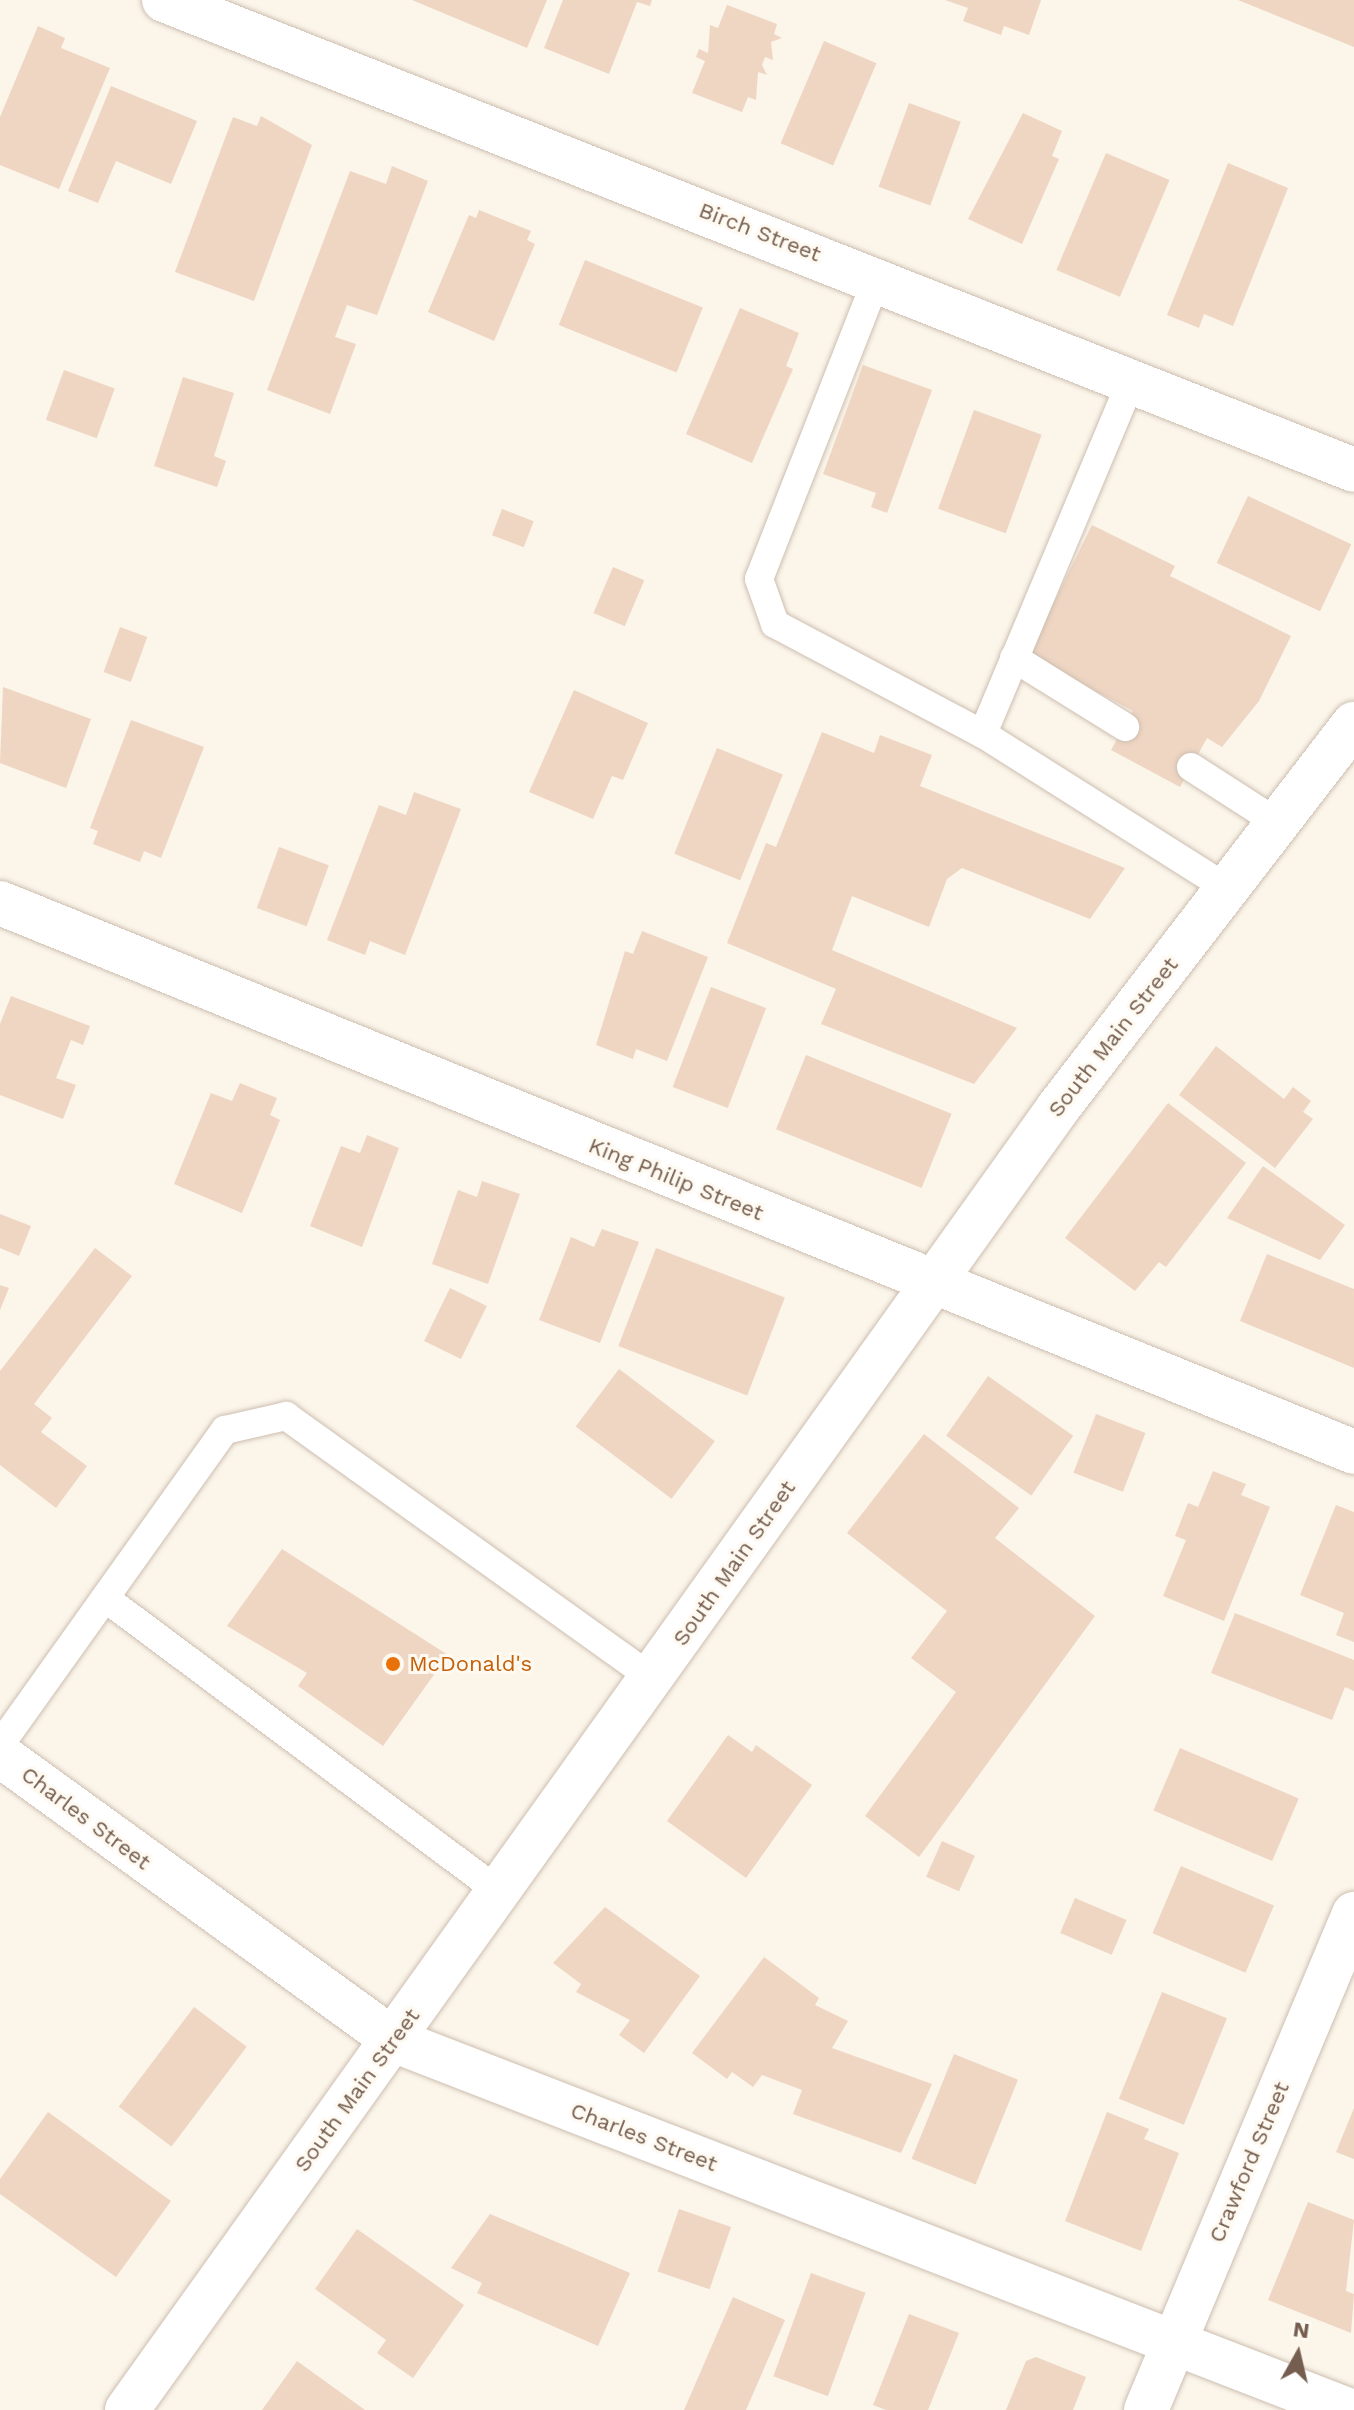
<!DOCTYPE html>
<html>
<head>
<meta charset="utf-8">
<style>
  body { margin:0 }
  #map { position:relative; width:1354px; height:2410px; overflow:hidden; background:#fbf5ea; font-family:"Work Sans",sans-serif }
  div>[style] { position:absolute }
  .building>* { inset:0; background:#efd6c3; transform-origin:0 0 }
  .roads { filter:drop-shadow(0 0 2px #cdbeb0) drop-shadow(0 0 2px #cdbeb0) }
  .lane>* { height:28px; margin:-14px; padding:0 14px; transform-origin:14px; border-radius:14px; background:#fff }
  .street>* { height:44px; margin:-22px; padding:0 22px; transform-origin:22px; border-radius:22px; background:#fff }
  .secondary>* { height:44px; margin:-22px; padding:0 22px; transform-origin:22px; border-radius:22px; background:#fff }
  .dots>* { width:22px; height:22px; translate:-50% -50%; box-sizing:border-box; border:4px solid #fef9f1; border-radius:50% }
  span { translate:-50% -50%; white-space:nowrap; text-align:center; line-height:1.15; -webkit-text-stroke:6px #fef9f1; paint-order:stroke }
  .street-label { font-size:22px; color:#755e4f }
  .food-label { font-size:22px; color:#c56008 }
  .left { translate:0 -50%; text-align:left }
  .north { position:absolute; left:1258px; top:2314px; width:80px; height:80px; -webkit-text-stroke:6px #fef9f1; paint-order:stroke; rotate:8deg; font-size:22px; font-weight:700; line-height:32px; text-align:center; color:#755e4f }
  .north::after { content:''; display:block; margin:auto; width:28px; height:36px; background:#755e4f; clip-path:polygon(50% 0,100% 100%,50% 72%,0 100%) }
</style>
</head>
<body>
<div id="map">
  <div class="building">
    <i style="clip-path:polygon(412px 0,547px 0,527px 48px)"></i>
    <i style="clip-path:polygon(563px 0,652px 0,650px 6px,637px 2px,609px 74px,544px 48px)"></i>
    <i style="clip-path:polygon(945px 0,1041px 0,1029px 35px,1004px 26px,1001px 35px,963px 21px,968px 8px)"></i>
    <i style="clip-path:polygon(1238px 0,1354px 0,1354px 47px)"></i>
    <i style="clip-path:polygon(727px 5px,777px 24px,774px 34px,782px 38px,771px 42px,773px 60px,765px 57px,762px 65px,767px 75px,758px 72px,756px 100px,748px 97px,742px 112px,692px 93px,705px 61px,696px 57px,699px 49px,708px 53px,710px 25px,718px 28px)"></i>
    <i style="clip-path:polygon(38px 26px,65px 38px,61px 48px,110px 68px,59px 189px,0 165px,0 117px)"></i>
    <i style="left:824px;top:41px;width:57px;height:111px;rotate:23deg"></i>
    <i style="clip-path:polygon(111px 86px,197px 121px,171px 184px,116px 161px,98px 203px,68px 191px)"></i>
    <i style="left:909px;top:103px;width:55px;height:89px;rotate:20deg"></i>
    <i style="clip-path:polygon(1023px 113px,1062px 131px,1052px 156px,1059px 159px,1022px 244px,968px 219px)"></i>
    <i style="clip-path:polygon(261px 116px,312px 145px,254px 301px,175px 272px,233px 117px,257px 126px)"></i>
    <i style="left:1106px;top:153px;width:69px;height:127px;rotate:23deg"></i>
    <i style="clip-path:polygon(1228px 163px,1288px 188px,1233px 326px,1204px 314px,1199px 328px,1167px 315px)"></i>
    <i style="clip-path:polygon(392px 166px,428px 181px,377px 315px,347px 305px,335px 337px,356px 344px,330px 414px,267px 390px,350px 171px,386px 184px)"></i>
    <i style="clip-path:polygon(479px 210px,531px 231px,527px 240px,535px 244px,494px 341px,428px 312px,469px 215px,476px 218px)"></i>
    <i style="left:585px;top:260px;width:127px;height:70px;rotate:22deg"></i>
    <i style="clip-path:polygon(740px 308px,799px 333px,786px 366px,793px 369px,752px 463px,686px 434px)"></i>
    <i style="clip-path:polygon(863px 365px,932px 390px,887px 513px,871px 507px,876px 493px,823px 474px)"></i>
    <i style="left:64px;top:370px;width:54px;height:53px;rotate:20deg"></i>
    <i style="clip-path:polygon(183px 377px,234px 393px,214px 456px,226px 461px,217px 487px,154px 466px)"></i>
    <i style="left:974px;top:410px;width:72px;height:105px;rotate:20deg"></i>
    <i style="left:1248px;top:496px;width:114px;height:74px;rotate:25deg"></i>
    <i style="left:502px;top:509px;width:34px;height:28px;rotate:21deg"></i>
    <i style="clip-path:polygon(1092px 525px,1175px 566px,1170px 576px,1291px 636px,1259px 701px,1222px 747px,1207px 738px,1180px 787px,1111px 750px,1133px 711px,1028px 655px)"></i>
    <i style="left:613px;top:567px;width:34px;height:50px;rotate:23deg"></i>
    <i style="left:120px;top:627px;width:29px;height:48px;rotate:20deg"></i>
    <i style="clip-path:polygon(3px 687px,91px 719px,66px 788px,0 763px)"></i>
    <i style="clip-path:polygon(574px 690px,648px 723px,623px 780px,612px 776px,593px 819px,529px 792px)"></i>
    <i style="clip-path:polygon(131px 720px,204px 747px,161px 858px,144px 851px,140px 862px,93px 844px,98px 831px,90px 828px)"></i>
    <i style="clip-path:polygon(822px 732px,874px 753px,880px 735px,932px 755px,920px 786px,1125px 868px,1090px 919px,962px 868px,947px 879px,929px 927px,852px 896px,832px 950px,1017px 1028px,974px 1084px,821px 1024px,836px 989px,727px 943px,766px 843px,776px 847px)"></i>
    <i style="left:717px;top:748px;width:71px;height:114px;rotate:22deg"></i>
    <i style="clip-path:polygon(414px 792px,461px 809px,405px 955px,370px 941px,365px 955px,327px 940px,379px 805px,406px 815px)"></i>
    <i style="left:279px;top:847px;width:53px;height:65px;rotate:20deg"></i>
    <i style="clip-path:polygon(642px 931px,708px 957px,667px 1061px,636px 1049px,633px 1059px,596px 1045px,625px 951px,633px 954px)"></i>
    <i style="left:711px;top:987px;width:59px;height:107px;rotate:21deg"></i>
    <i style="clip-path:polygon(11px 996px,90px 1026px,83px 1045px,71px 1040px,56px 1078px,76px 1085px,63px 1119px,0 1095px,0 1024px)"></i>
    <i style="clip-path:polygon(1216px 1046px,1284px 1099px,1293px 1087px,1311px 1101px,1303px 1112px,1313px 1119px,1275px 1168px,1179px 1095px)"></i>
    <i style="left:806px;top:1055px;width:157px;height:80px;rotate:22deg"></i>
    <i style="clip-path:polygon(240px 1083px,277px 1098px,270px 1115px,280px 1120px,242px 1213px,174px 1184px,211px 1093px,232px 1101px)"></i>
    <i style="clip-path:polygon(1168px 1103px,1246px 1163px,1166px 1267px,1159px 1262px,1135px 1291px,1065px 1238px)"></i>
    <i style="clip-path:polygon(367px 1135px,399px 1148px,362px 1247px,310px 1226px,341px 1146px,360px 1153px)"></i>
    <i style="clip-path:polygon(1263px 1166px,1345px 1225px,1320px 1260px,1227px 1218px)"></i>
    <i style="clip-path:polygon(482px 1181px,520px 1194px,488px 1284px,432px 1264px,458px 1190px,477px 1197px)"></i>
    <i style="clip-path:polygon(0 1214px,31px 1226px,19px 1256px,0 1248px)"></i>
    <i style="clip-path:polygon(602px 1229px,639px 1242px,600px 1343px,539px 1320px,571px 1237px,594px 1247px)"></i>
    <i style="clip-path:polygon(95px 1248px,132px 1276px,34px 1404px,52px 1418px,41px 1432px,87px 1466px,56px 1508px,0 1465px,0 1371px)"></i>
    <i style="left:656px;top:1248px;width:138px;height:105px;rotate:21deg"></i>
    <i style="clip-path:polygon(1267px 1254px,1354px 1289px,1354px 1368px,1240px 1321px)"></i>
    <i style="clip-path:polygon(0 1285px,9px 1288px,0 1310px)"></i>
    <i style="left:450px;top:1288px;width:41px;height:59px;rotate:26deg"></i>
    <i style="left:619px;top:1369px;width:120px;height:72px;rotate:37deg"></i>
    <i style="left:988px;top:1376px;width:104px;height:73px;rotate:35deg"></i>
    <i style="left:1096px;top:1414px;width:53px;height:63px;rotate:21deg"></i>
    <i style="clip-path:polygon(924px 1434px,1019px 1508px,995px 1538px,1095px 1616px,919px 1857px,865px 1816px,956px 1692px,911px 1658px,947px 1611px,847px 1533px)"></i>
    <i style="clip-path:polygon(1213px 1471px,1246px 1484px,1241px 1495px,1270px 1507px,1224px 1621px,1163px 1596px,1186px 1540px,1175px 1536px,1188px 1503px,1198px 1507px)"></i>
    <i style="clip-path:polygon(1336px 1505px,1354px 1512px,1354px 1642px,1336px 1635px,1344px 1613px,1300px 1595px)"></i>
    <i style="clip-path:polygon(282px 1549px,448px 1655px,383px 1746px,298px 1686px,307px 1673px,227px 1626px)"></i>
    <i style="clip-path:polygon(1235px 1613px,1354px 1660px,1354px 1691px,1345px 1687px,1332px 1720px,1211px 1673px)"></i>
    <i style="clip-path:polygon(728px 1735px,752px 1752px,756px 1745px,812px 1785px,746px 1878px,667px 1821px)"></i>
    <i style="left:1180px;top:1748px;width:129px;height:68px;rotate:23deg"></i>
    <i style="left:942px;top:1841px;width:36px;height:39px;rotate:24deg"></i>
    <i style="left:1181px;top:1866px;width:101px;height:73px;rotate:23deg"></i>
    <i style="left:1075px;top:1898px;width:56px;height:38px;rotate:23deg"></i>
    <i style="clip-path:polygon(605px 1907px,700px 1976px,644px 2053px,619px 2035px,630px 2020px,576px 1992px,581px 1984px,553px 1963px)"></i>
    <i style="clip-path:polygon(764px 1957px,819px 1998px,815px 2005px,848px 2021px,832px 2048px,932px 2084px,901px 2153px,793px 2114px,802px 2090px,762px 2075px,753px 2087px,732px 2072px,727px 2079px,692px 2053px)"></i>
    <i style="left:1162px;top:1992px;width:70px;height:115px;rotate:22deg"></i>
    <i style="left:194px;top:2007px;width:66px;height:125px;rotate:37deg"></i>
    <i style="left:954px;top:2054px;width:69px;height:113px;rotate:22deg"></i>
    <i style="clip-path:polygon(1354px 2108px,1354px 2159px,1336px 2152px)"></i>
    <i style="clip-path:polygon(48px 2112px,171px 2201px,116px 2277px,0 2194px,0 2179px)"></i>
    <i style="clip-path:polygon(1107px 2112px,1149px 2129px,1144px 2139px,1179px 2153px,1141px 2251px,1065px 2221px)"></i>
    <i style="clip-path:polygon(1308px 2202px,1354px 2220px,1346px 2291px,1354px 2294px,1351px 2333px,1268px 2300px)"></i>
    <i style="left:679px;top:2209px;width:55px;height:66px;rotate:19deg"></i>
    <i style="clip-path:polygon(490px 2214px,630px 2273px,598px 2346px,477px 2293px,482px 2283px,451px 2268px)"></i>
    <i style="clip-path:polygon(357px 2229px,464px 2305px,413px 2378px,377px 2353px,386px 2340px,315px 2289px)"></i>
    <i style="left:811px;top:2273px;width:58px;height:110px;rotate:20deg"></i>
    <i style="clip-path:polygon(733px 2297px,785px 2320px,746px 2410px,684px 2410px)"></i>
    <i style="clip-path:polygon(909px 2314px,959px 2333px,928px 2410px,886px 2410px,873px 2405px)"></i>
    <i style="clip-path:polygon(1036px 2357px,1086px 2377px,1073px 2410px,1006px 2410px,1026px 2361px)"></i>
    <i style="clip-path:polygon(297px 2361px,365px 2410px,262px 2410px)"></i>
  </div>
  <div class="roads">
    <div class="lane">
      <i style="left:877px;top:278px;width:323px;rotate:111.4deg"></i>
      <i style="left:759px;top:579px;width:48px;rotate:70.4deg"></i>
      <i style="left:775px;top:624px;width:235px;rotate:27.9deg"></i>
      <i style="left:1132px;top:379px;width:385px;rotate:112.8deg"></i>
      <i style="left:983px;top:734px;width:289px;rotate:32.3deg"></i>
      <i style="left:1014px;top:658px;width:131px;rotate:31.9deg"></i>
      <i style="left:1191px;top:767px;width:103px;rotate:32.8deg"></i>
      <i style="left:105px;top:1598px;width:492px;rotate:36.7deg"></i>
      <i style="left:0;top:1745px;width:387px;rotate:-54.5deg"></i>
      <i style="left:225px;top:1430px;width:63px;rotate:-12.9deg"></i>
      <i style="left:286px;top:1416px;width:450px;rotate:35.6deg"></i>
    </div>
    <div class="street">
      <i style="left:164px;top:0;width:1279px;rotate:21.55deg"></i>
      <i style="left:0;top:903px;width:1461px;rotate:22.07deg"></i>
      <i style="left:0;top:1755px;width:485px;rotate:35.9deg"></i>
      <i style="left:393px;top:2040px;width:1024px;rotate:21.18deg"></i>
      <i style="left:1146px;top:2410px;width:538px;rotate:-67.25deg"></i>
    </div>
    <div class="secondary">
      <i style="left:127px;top:2410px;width:1601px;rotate:-54.43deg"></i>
      <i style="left:1058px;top:1108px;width:485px;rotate:-52.4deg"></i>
    </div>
  </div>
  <div class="dots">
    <i style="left:393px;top:1664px;background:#e8710a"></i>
  </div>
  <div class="street-label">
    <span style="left:760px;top:232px;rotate:21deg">Birch Street</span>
    <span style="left:1113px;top:1037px;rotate:-52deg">South Main Street</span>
    <span style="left:676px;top:1179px;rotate:22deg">King Philip Street</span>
    <span style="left:734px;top:1563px;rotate:-55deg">South Main Street</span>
    <span style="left:86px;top:1818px;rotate:37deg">Charles Street</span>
    <span style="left:357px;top:2090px;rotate:-54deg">South Main Street</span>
    <span style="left:644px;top:2137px;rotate:21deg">Charles Street</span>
    <span style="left:1249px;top:2162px;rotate:-67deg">Crawford Street</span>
  </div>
  <div class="food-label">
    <span class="left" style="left:409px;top:1664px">McDonald's</span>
  </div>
  <div class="north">N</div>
</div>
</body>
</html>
